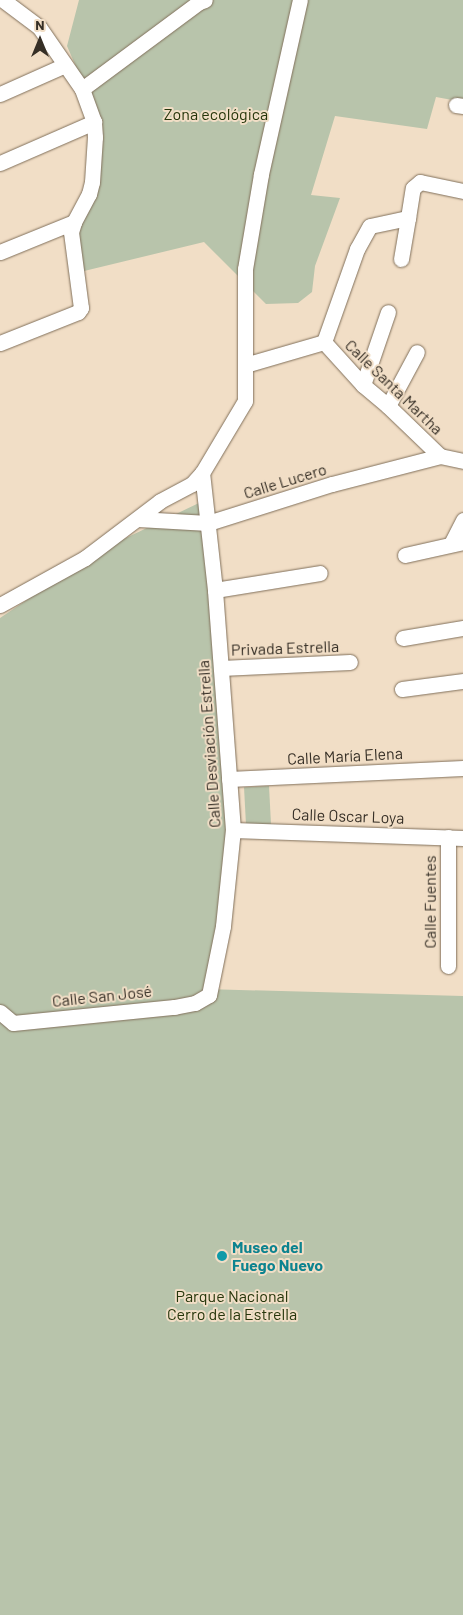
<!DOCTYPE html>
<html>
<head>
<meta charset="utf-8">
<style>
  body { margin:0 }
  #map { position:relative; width:463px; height:1615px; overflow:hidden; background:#f1dec6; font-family:Barlow,sans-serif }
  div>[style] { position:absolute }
  .green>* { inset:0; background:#b8c4ab; transform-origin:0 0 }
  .roads { filter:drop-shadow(0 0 1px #81705b) drop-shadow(0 0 1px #81705b) }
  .street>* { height:15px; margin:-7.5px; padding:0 7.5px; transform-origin:7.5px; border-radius:7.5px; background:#fff }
  .dots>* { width:14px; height:14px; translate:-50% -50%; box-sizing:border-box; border:2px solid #f1dec6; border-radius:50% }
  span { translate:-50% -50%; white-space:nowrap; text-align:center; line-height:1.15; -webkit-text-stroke:4px #f1dec6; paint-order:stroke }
  .park-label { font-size:16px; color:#26360b }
  .street-label { font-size:16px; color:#362f26 }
  .culture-label { font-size:16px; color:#0d838f; font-weight:700 }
  .left { translate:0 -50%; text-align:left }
  .north { position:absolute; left:15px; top:15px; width:50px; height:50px; -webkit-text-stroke:4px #f1dec6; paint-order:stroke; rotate:0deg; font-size:14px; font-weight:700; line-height:20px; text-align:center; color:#362f26 }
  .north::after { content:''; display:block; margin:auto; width:18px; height:22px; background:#362f26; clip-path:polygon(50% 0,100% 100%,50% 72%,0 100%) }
</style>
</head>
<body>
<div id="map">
  <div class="green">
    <i style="clip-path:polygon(79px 0,463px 0,463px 102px,436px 97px,427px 129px,335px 116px,311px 195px,340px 198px,315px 266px,312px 292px,298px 303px,266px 304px,204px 242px,80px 272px,76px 234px,101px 124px,67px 46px)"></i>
    <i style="clip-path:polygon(201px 502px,236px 847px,205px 989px,463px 996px,463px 1615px,0 1615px,0 618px,103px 549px)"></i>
    <i style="left:269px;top:786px;width:38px;height:25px;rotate:87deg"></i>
  </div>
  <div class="roads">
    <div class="street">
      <i style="left:82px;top:89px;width:146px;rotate:-36.6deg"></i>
      <i style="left:199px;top:2px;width:6px;rotate:-18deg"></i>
      <i style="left:0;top:94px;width:71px;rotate:-24deg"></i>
      <i style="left:456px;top:105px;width:7px;rotate:8deg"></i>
      <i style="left:0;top:163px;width:103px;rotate:-23.6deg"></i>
      <i style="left:0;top:252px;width:80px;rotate:-22.1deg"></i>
      <i style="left:401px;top:259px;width:42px;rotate:-80.3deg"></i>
      <i style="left:324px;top:342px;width:58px;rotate:47.8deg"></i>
      <i style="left:363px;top:385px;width:33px;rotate:40deg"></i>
      <i style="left:388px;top:406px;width:72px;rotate:43.9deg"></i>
      <i style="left:0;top:343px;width:84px;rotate:-21.7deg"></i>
      <i style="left:78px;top:312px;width:5px;rotate:-53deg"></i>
      <i style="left:81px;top:308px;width:77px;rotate:-97.5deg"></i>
      <i style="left:71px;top:232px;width:10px;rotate:-73deg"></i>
      <i style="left:74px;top:222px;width:32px;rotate:-62deg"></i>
      <i style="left:89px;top:194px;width:12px;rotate:-76deg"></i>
      <i style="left:92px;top:182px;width:45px;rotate:-86.2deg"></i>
      <i style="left:95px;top:137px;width:15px;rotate:-94deg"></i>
      <i style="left:94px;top:122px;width:35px;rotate:-110deg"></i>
      <i style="left:82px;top:89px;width:75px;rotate:-124.7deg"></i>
      <i style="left:39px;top:27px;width:45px;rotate:-143.1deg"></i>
      <i style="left:245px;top:365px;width:82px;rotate:-16.2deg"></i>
      <i style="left:324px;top:342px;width:99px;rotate:-70.5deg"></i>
      <i style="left:357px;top:249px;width:26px;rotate:-61deg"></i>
      <i style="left:370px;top:226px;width:39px;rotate:-12deg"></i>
      <i style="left:408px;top:218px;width:30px;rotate:-81deg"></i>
      <i style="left:413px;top:188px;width:9px;rotate:-41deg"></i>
      <i style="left:420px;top:182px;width:44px;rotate:11.8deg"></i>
      <i style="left:363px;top:385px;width:77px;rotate:-71.1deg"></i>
      <i style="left:388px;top:406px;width:61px;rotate:-61.8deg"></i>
      <i style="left:138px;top:519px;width:70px;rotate:3.3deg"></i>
      <i style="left:208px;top:523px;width:130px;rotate:-17.5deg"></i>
      <i style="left:332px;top:484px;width:112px;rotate:-14.5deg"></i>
      <i style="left:440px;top:456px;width:24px;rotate:12deg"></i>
      <i style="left:451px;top:544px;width:27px;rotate:-63deg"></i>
      <i style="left:405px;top:555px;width:59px;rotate:-12.6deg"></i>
      <i style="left:215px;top:590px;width:106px;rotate:-9.2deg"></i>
      <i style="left:0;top:605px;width:97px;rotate:-28.9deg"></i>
      <i style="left:85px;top:558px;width:94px;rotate:-37.2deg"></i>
      <i style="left:160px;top:501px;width:36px;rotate:-28deg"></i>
      <i style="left:192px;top:484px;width:15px;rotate:-48deg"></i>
      <i style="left:202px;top:473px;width:84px;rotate:-59.2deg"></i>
      <i style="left:245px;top:401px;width:132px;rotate:-90deg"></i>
      <i style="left:245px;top:269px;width:96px;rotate:-80.4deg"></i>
      <i style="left:261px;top:174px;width:178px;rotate:-77.4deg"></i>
      <i style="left:403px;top:638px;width:61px;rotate:-9.5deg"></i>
      <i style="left:221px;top:668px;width:129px;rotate:-2.7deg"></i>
      <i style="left:402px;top:689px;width:62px;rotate:-7.5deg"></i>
      <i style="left:229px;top:779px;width:234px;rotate:-2.7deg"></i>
      <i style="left:233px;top:830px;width:230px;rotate:2deg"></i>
      <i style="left:448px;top:837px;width:129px;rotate:90deg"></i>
      <i style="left:0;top:1012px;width:17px;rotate:40deg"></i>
      <i style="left:13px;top:1023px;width:162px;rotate:-5.7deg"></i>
      <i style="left:174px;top:1007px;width:21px;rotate:-11deg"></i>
      <i style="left:195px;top:1003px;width:16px;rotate:-30deg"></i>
      <i style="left:209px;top:995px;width:70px;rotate:-78.5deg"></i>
      <i style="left:223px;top:926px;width:97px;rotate:-84.1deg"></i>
      <i style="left:233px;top:830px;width:241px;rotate:-94.3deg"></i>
      <i style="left:215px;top:590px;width:118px;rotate:-96.3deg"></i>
    </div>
  </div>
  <div class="dots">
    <i style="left:222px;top:1256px;background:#0f9aa8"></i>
  </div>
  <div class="park-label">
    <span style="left:216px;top:114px">Zona ecológica</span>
    <span style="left:232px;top:1305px">Parque Nacional<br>Cerro de la Estrella</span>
  </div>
  <div class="street-label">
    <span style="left:394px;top:387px;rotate:44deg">Calle Santa Martha</span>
    <span style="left:285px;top:481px;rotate:-17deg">Calle Lucero</span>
    <span style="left:285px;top:648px;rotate:-2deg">Privada Estrella</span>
    <span style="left:209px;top:744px;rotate:-94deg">Calle Desviación Estrella</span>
    <span style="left:345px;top:756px;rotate:-3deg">Calle María Elena</span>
    <span style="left:348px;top:816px;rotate:2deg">Calle Oscar Loya</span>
    <span style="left:430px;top:902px;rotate:-90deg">Calle Fuentes</span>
    <span style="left:102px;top:996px;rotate:-6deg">Calle San José</span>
  </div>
  <div class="culture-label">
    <span class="left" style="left:232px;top:1256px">Museo del<br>Fuego Nuevo</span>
  </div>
  <div class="north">N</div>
</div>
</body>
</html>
